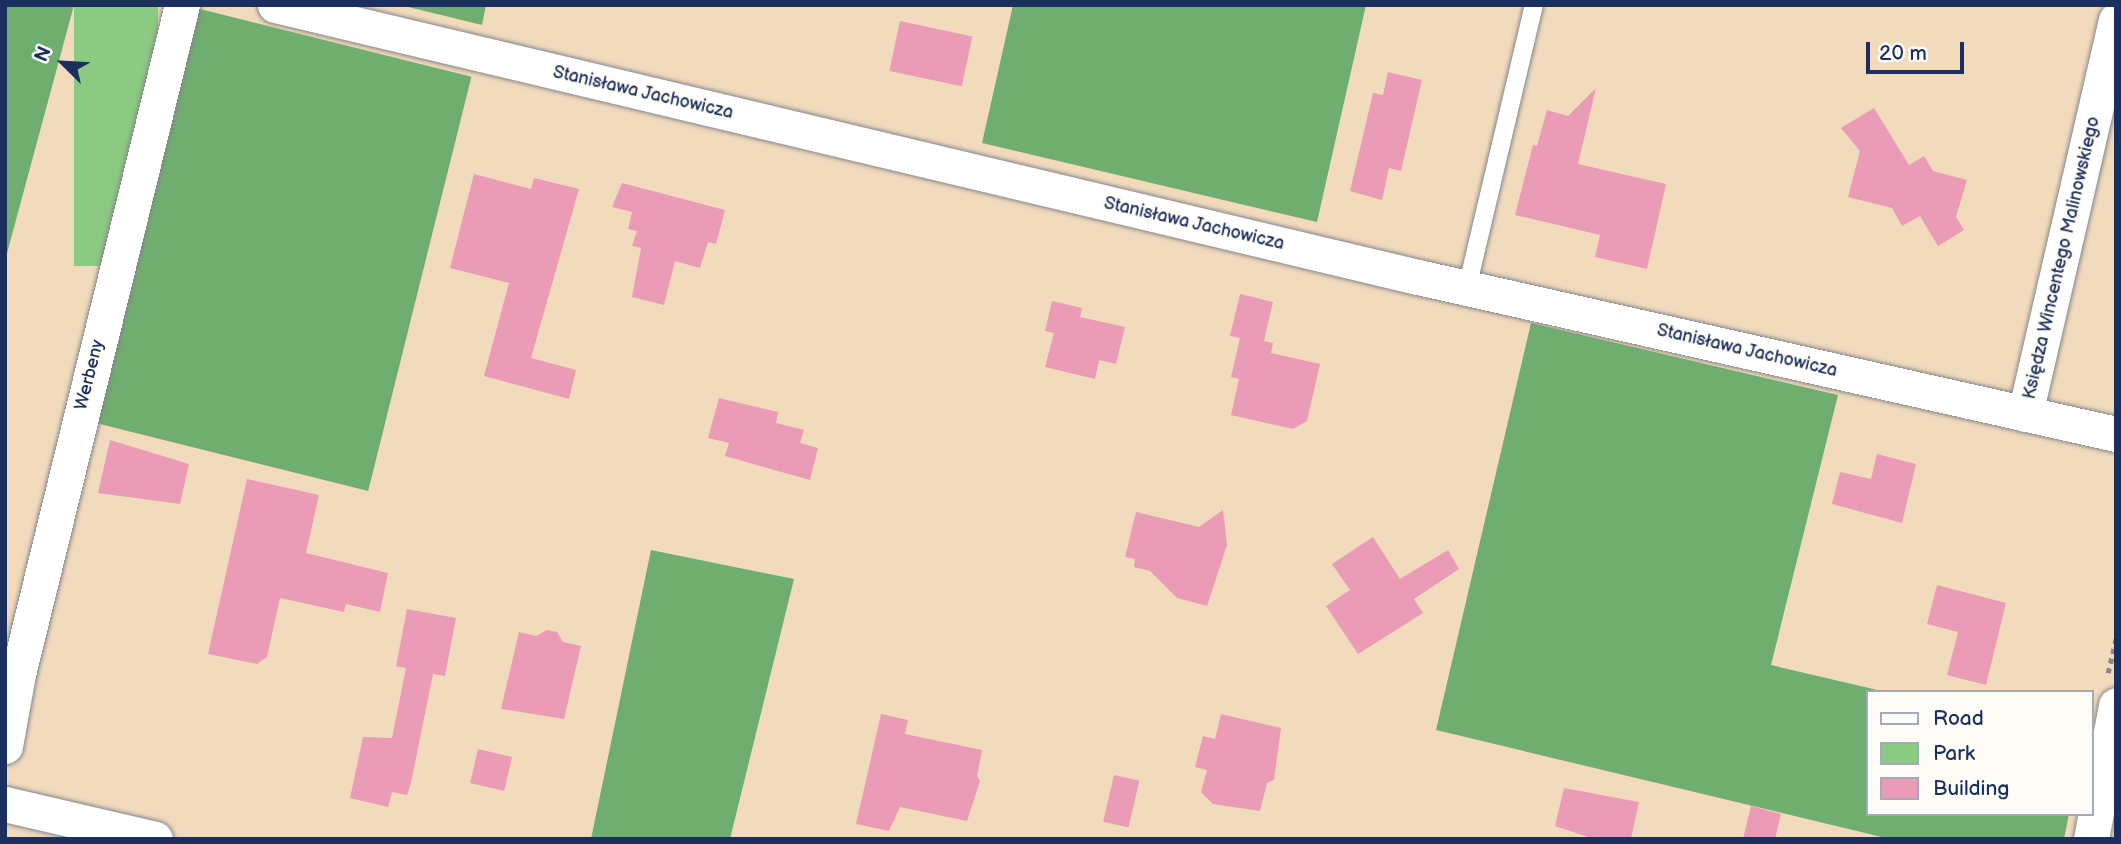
<!DOCTYPE html>
<html>
<head>
<meta charset="utf-8">
<style>
  body { margin:0 }
  #map { position:relative; width:2121px; height:844px; overflow:hidden; background:#f2dbbc; font-family:"Balsamiq Sans",sans-serif }
  div>[style] { position:absolute }
  .green>* { inset:0; background:#8bca81; transform-origin:0 0 }
  .forest>* { inset:0; background:#70ae6f; transform-origin:0 0 }
  .building>* { inset:0; background:#ea9bb5; transform-origin:0 0 }
  .path>* { height:4.5px; margin-top:-2.25px; transform-origin:0; background:repeating-linear-gradient(90deg,#86858d 0 5px,transparent 0 10px) }
  .roads { filter:drop-shadow(0 0 2px #86858d) drop-shadow(0 0 2px #86858d) }
  .service>* { height:18px; margin:-9px; padding:0 9px; transform-origin:9px; border-radius:9px; background:#fff }
  .minor>* { height:35px; margin:-17.5px; padding:0 17.5px; transform-origin:17.5px; border-radius:17.5px; background:#fff }
  span { translate:-50% -50%; white-space:nowrap; text-align:center; line-height:1.15; -webkit-text-stroke:5px #fdfcf7; paint-order:stroke }
  .street-label { font-size:18px; color:#1b2f5e }
  .frame { position:absolute; inset:0; border:7px solid #1b2f5e; pointer-events:none }
  .legend { position:absolute; left:1866px; top:690px; width:228px; height:126px; box-sizing:border-box; background:#fdfcf7; border:2px solid #a3aaba; margin:0; padding:9px 12px; list-style:none; font-size:21px; color:#1b2f5e }
  .legend li { display:flex; align-items:center; gap:14px; height:35px }
  .legend b { width:35px; border:2px solid #a3aaba }
  .north { position:absolute; left:28px; top:28px; width:70px; height:70px; -webkit-text-stroke:5px #fdfcf7; paint-order:stroke; rotate:294deg; font-size:19px; font-weight:700; line-height:28px; text-align:center; color:#1b2f5e }
  .north::after { content:''; display:block; margin:auto; width:24px; height:32px; background:#1b2f5e; clip-path:polygon(50% 0,100% 100%,50% 72%,0 100%) }
  .scale { position:absolute; left:1866px; top:42px; width:98px; height:32px; box-sizing:border-box; border:4px solid #1b2f5e; border-top:0; padding-left:9px; font-size:21px; line-height:24px; white-space:nowrap; color:#1b2f5e; -webkit-text-stroke:5px #fdfcf7; paint-order:stroke }
</style>
</head>
<body>
<div id="map">
  <div class="green">
    <i style="left:74px;top:5px;width:84px;height:261px"></i>
  </div>
  <div class="forest">
    <i style="clip-path:polygon(5px 5px,74px 5px,6px 257px,5px 257px)"></i>
    <i style="clip-path:polygon(400px 5px,486px 5px,482px 25px)"></i>
    <i style="clip-path:polygon(1013px 5px,1366px 5px,1317px 222px,982px 143px)"></i>
    <i style="left:192px;top:7px;width:288px;height:427px;rotate:14deg"></i>
    <i style="clip-path:polygon(1531px 323px,1838px 395px,1771px 665px,1886px 692px,1867px 692px,1867px 814px,2069px 814px,2064px 839px,1890px 839px,1436px 730px)"></i>
    <i style="clip-path:polygon(651px 550px,794px 579px,730px 839px,591px 839px)"></i>
  </div>
  <div class="building">
    <i style="left:900px;top:21px;width:74px;height:51px;rotate:12deg"></i>
    <i style="clip-path:polygon(1388px 72px,1422px 80px,1401px 171px,1389px 168px,1382px 200px,1350px 191px,1373px 93px,1383px 95px)"></i>
    <i style="clip-path:polygon(1596px 88px,1578px 164px,1666px 184px,1647px 269px,1595px 257px,1600px 235px,1515px 215px,1533px 145px,1537px 146px,1547px 110px,1568px 116px)"></i>
    <i style="clip-path:polygon(1874px 108px,1909px 165px,1924px 156px,1933px 171px,1967px 180px,1956px 217px,1964px 230px,1938px 246px,1920px 216px,1902px 226px,1892px 208px,1848px 197px,1860px 151px,1841px 128px)"></i>
    <i style="clip-path:polygon(474px 174px,531px 189px,534px 178px,579px 189px,531px 358px,576px 370px,569px 399px,484px 376px,509px 283px,450px 268px)"></i>
    <i style="clip-path:polygon(622px 183px,725px 210px,716px 244px,708px 242px,700px 268px,675px 261px,664px 305px,632px 297px,641px 248px,632px 246px,637px 231px,628px 229px,632px 212px,612px 207px)"></i>
    <i style="clip-path:polygon(1240px 294px,1273px 302px,1264px 341px,1273px 343px,1271px 353px,1320px 364px,1307px 421px,1293px 429px,1231px 415px,1239px 379px,1231px 377px,1240px 338px,1230px 336px)"></i>
    <i style="clip-path:polygon(1052px 301px,1082px 308px,1080px 317px,1125px 327px,1116px 364px,1099px 360px,1095px 379px,1045px 367px,1054px 333px,1045px 331px)"></i>
    <i style="clip-path:polygon(719px 398px,778px 412px,776px 423px,804px 430px,800px 443px,818px 448px,810px 480px,725px 456px,729px 443px,708px 438px)"></i>
    <i style="clip-path:polygon(110px 440px,189px 464px,180px 504px,98px 493px)"></i>
    <i style="clip-path:polygon(1877px 454px,1916px 464px,1902px 523px,1832px 504px,1840px 472px,1871px 479px)"></i>
    <i style="clip-path:polygon(247px 479px,319px 495px,306px 553px,388px 573px,380px 612px,346px 604px,344px 612px,280px 598px,267px 657px,257px 664px,208px 654px)"></i>
    <i style="clip-path:polygon(1223px 510px,1227px 545px,1207px 606px,1177px 598px,1150px 571px,1134px 567px,1135px 559px,1125px 557px,1136px 512px,1199px 527px)"></i>
    <i style="clip-path:polygon(1373px 537px,1400px 579px,1448px 550px,1459px 569px,1414px 599px,1423px 613px,1358px 654px,1326px 606px,1350px 590px,1332px 564px)"></i>
    <i style="clip-path:polygon(1937px 585px,2006px 603px,1986px 685px,1947px 675px,1958px 632px,1927px 624px)"></i>
    <i style="clip-path:polygon(407px 609px,456px 618px,445px 676px,433px 674px,411px 783px,407px 795px,392px 792px,388px 807px,350px 798px,363px 737px,392px 738px,406px 668px,396px 666px)"></i>
    <i style="clip-path:polygon(547px 630px,557px 632px,563px 642px,581px 646px,564px 719px,501px 709px,519px 632px,536px 636px)"></i>
    <i style="clip-path:polygon(881px 714px,908px 720px,905px 734px,982px 750px,977px 776px,980px 781px,967px 821px,900px 807px,889px 831px,856px 824px)"></i>
    <i style="clip-path:polygon(1221px 714px,1281px 728px,1274px 780px,1267px 783px,1260px 811px,1213px 804px,1201px 792px,1207px 770px,1195px 767px,1203px 736px,1215px 739px)"></i>
    <i style="left:478px;top:749px;width:35px;height:35px;rotate:13deg"></i>
    <i style="left:1114px;top:775px;width:26px;height:48px;rotate:13deg"></i>
    <i style="clip-path:polygon(1564px 788px,1639px 802px,1631px 839px,1594px 839px,1555px 826px)"></i>
    <i style="clip-path:polygon(1751px 806px,1781px 814px,1775px 839px,1743px 839px)"></i>
  </div>
  <div class="path">
    <i style="left:2108px;top:673px;width:36px;rotate:-77deg"></i>
  </div>
  <div class="roads">
    <div class="service">
      <i style="left:1467px;top:288px;width:291px;rotate:-76.7deg"></i>
    </div>
    <div class="minor">
      <i style="left:275px;top:5px;width:1175px;rotate:13.39deg"></i>
      <i style="left:1418px;top:277px;width:715px;rotate:12.68deg"></i>
      <i style="left:2025px;top:414px;width:404px;rotate:-77deg"></i>
      <i style="left:5px;top:746px;width:73px;rotate:-79.8deg"></i>
      <i style="left:18px;top:674px;width:689px;rotate:-76.23deg"></i>
      <i style="left:5px;top:804px;width:154px;rotate:13.1deg"></i>
      <i style="left:2091px;top:839px;width:136px;rotate:-79.4deg"></i>
    </div>
  </div>
  <div class="street-label">
    <span style="left:643px;top:93px;rotate:13deg">Stanisława Jachowicza</span>
    <span style="left:1194px;top:224px;rotate:13deg">Stanisława Jachowicza</span>
    <span style="left:2062px;top:258px;rotate:-77deg">Księdza Wincentego Malinowskiego</span>
    <span style="left:1747px;top:351px;rotate:13deg">Stanisława Jachowicza</span>
    <span style="left:90px;top:375px;rotate:-76deg">Werbeny</span>
  </div>
  <div class="frame"></div>
  <ul class="legend">
  <li><b style="height:9px;background:#fff"></b>Road</li>
  <li><b style="height:19px;background:#8bca81"></b>Park</li>
  <li><b style="height:19px;background:#ea9bb5"></b>Building</li>
  </ul>
  <div class="north">N</div>
  <div class="scale">20 m</div>
</div>
</body>
</html>
